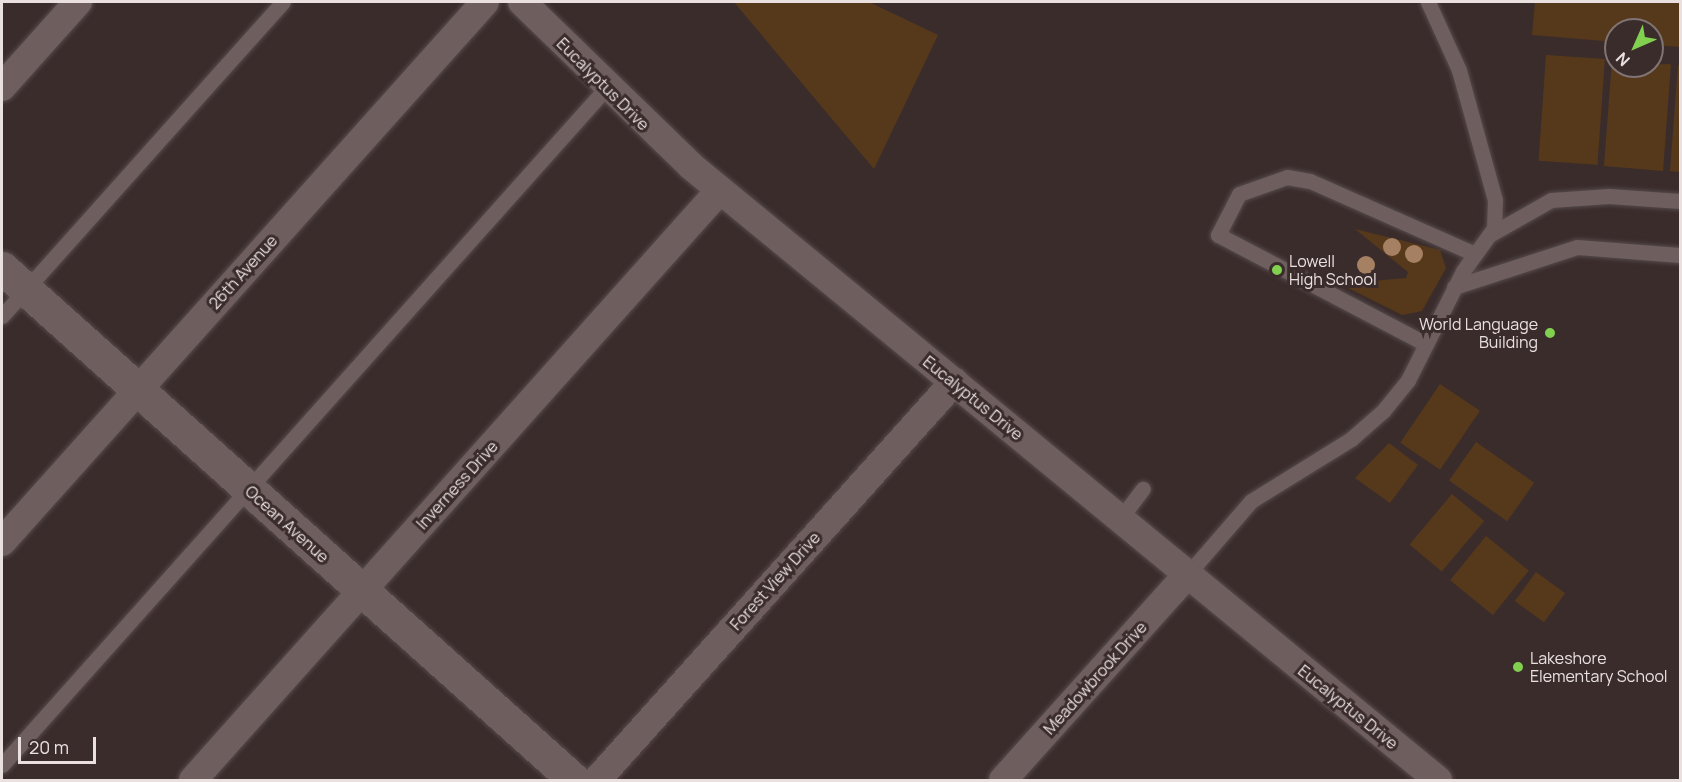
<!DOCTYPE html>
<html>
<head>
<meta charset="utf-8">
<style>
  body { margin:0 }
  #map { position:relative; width:1682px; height:782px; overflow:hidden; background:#3b2c2c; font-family:Manrope,sans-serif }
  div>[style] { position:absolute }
  .green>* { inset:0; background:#56391b; transform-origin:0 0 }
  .roads { filter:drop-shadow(0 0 2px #554a4a) drop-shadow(0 0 2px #554a4a) }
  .service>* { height:15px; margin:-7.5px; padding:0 7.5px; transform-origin:7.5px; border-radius:7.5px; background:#6e5e5e }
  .minor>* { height:28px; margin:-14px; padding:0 14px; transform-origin:14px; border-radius:14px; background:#6e5e5e }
  .tertiary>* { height:33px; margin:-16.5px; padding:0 16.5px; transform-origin:16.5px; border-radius:16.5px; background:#6e5e5e }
  .trees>* { width:18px; height:18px; margin:-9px; border-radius:50%; background:#a68062 }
  .dots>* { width:16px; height:16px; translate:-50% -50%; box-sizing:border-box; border:3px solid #3b2c2c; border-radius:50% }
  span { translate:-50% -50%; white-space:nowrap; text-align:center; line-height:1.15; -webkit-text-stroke:6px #3b2c2c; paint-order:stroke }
  .street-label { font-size:16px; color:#eae0e0 }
  .poi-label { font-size:16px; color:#eae0e0 }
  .left { translate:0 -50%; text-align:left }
  .right { translate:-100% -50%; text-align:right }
  .frame { position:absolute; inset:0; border:3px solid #eae0e0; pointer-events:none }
  .north { position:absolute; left:1604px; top:18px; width:60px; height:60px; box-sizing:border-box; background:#3b2c2c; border:2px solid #817474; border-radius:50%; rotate:225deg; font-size:16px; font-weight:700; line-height:24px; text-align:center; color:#eae0e0 }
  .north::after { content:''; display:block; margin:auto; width:21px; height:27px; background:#82d04f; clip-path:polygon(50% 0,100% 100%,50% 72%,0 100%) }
  .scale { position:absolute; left:18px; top:737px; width:78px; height:27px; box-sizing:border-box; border:3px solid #eae0e0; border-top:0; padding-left:8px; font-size:18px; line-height:21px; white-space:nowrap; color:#eae0e0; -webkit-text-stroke:4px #3b2c2c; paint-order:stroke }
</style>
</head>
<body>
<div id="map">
  <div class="green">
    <i style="clip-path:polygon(734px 2px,869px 2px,938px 35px,874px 169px)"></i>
    <i style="clip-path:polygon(1535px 2px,1680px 2px,1680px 47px,1652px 45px,1652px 30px,1616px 30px,1616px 42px,1532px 35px)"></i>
    <i style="left:1546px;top:55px;width:59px;height:106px;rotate:4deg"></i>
    <i style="clip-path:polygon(1612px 60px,1616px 66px,1671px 64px,1663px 171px,1604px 166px)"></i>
    <i style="clip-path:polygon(1678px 65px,1680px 65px,1680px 172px,1670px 171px)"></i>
    <i style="clip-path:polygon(1355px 229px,1440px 250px,1446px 268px,1422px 311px,1402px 315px,1340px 284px,1406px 278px,1408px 272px)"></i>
    <i style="left:1440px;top:384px;width:48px;height:71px;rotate:34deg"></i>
    <i style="left:1476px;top:442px;width:71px;height:47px;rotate:35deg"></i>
    <i style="clip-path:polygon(1389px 443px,1418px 465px,1390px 503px,1355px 478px)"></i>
    <i style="left:1452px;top:494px;width:42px;height:66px;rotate:40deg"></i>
    <i style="left:1486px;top:536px;width:55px;height:57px;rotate:39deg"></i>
    <i style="left:1536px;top:572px;width:36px;height:36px;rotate:36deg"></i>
  </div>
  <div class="roads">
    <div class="service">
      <i style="left:1491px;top:234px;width:69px;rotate:-29.5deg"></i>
      <i style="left:1551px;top:200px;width:58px;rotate:-3.9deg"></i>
      <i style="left:1609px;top:196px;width:71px;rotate:4deg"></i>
      <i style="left:1454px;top:287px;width:129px;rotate:-18deg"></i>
      <i style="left:1577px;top:247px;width:103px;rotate:4.4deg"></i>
      <i style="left:2px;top:316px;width:421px;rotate:-48.2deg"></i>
      <i style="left:1426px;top:344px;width:235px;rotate:-152.3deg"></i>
      <i style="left:1218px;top:235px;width:46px;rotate:-62.9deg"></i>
      <i style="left:1239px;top:194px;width:51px;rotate:-19.5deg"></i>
      <i style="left:1287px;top:177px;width:23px;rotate:10deg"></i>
      <i style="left:1310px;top:181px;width:180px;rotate:23.9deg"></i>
      <i style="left:1120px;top:519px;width:38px;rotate:-53deg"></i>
      <i style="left:1187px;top:575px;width:98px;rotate:-49.1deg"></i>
      <i style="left:1251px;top:501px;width:118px;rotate:-31.8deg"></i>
      <i style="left:1351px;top:439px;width:43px;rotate:-41.2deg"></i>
      <i style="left:1383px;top:411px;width:40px;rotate:-51deg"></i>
      <i style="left:1408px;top:380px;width:122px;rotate:-63.2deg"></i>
      <i style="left:1463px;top:271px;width:53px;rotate:-54.2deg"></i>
      <i style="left:1494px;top:228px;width:28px;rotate:-88deg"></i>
      <i style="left:1495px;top:200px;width:135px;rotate:-105.5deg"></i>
      <i style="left:1459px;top:70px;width:75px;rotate:-114.5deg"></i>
      <i style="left:2px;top:765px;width:907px;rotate:-48.26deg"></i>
    </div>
    <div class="minor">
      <i style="left:522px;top:2px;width:235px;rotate:44.1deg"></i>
      <i style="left:691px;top:166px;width:967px;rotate:39.42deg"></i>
      <i style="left:2px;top:87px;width:114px;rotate:-48.2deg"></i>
      <i style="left:2px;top:542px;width:724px;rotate:-48.19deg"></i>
      <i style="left:193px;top:780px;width:791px;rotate:-48.23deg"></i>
      <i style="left:597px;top:780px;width:535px;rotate:-48.11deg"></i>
      <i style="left:1003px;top:780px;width:275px;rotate:-48.1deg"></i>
    </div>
    <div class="tertiary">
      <i style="left:2px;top:268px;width:768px;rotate:41.83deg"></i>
    </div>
  </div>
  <div class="trees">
    <i style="left:1392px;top:247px"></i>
    <i style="left:1414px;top:254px"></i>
    <i style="left:1366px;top:265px"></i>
  </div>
  <div class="dots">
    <i style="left:1277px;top:270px;background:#82d04f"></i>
    <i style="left:1550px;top:333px;background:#82d04f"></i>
    <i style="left:1518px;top:667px;background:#82d04f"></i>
  </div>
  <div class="street-label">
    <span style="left:603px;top:84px;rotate:45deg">Eucalyptus Drive</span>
    <span style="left:243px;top:272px;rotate:-48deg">26th Avenue</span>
    <span style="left:973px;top:398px;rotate:39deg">Eucalyptus Drive</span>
    <span style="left:457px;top:485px;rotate:-48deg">Inverness Drive</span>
    <span style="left:287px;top:524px;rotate:42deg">Ocean Avenue</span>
    <span style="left:775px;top:581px;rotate:-48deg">Forest View Drive</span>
    <span style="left:1095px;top:678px;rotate:-48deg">Meadowbrook Drive</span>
    <span style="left:1348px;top:707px;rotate:39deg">Eucalyptus Drive</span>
  </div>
  <div class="poi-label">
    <span class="left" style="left:1289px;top:270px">Lowell<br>High School</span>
    <span class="right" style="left:1538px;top:333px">World Language<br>Building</span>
    <span class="left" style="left:1530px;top:667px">Lakeshore<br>Elementary School</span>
  </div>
  <div class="frame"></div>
  <div class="north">N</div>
  <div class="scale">20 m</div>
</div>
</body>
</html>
